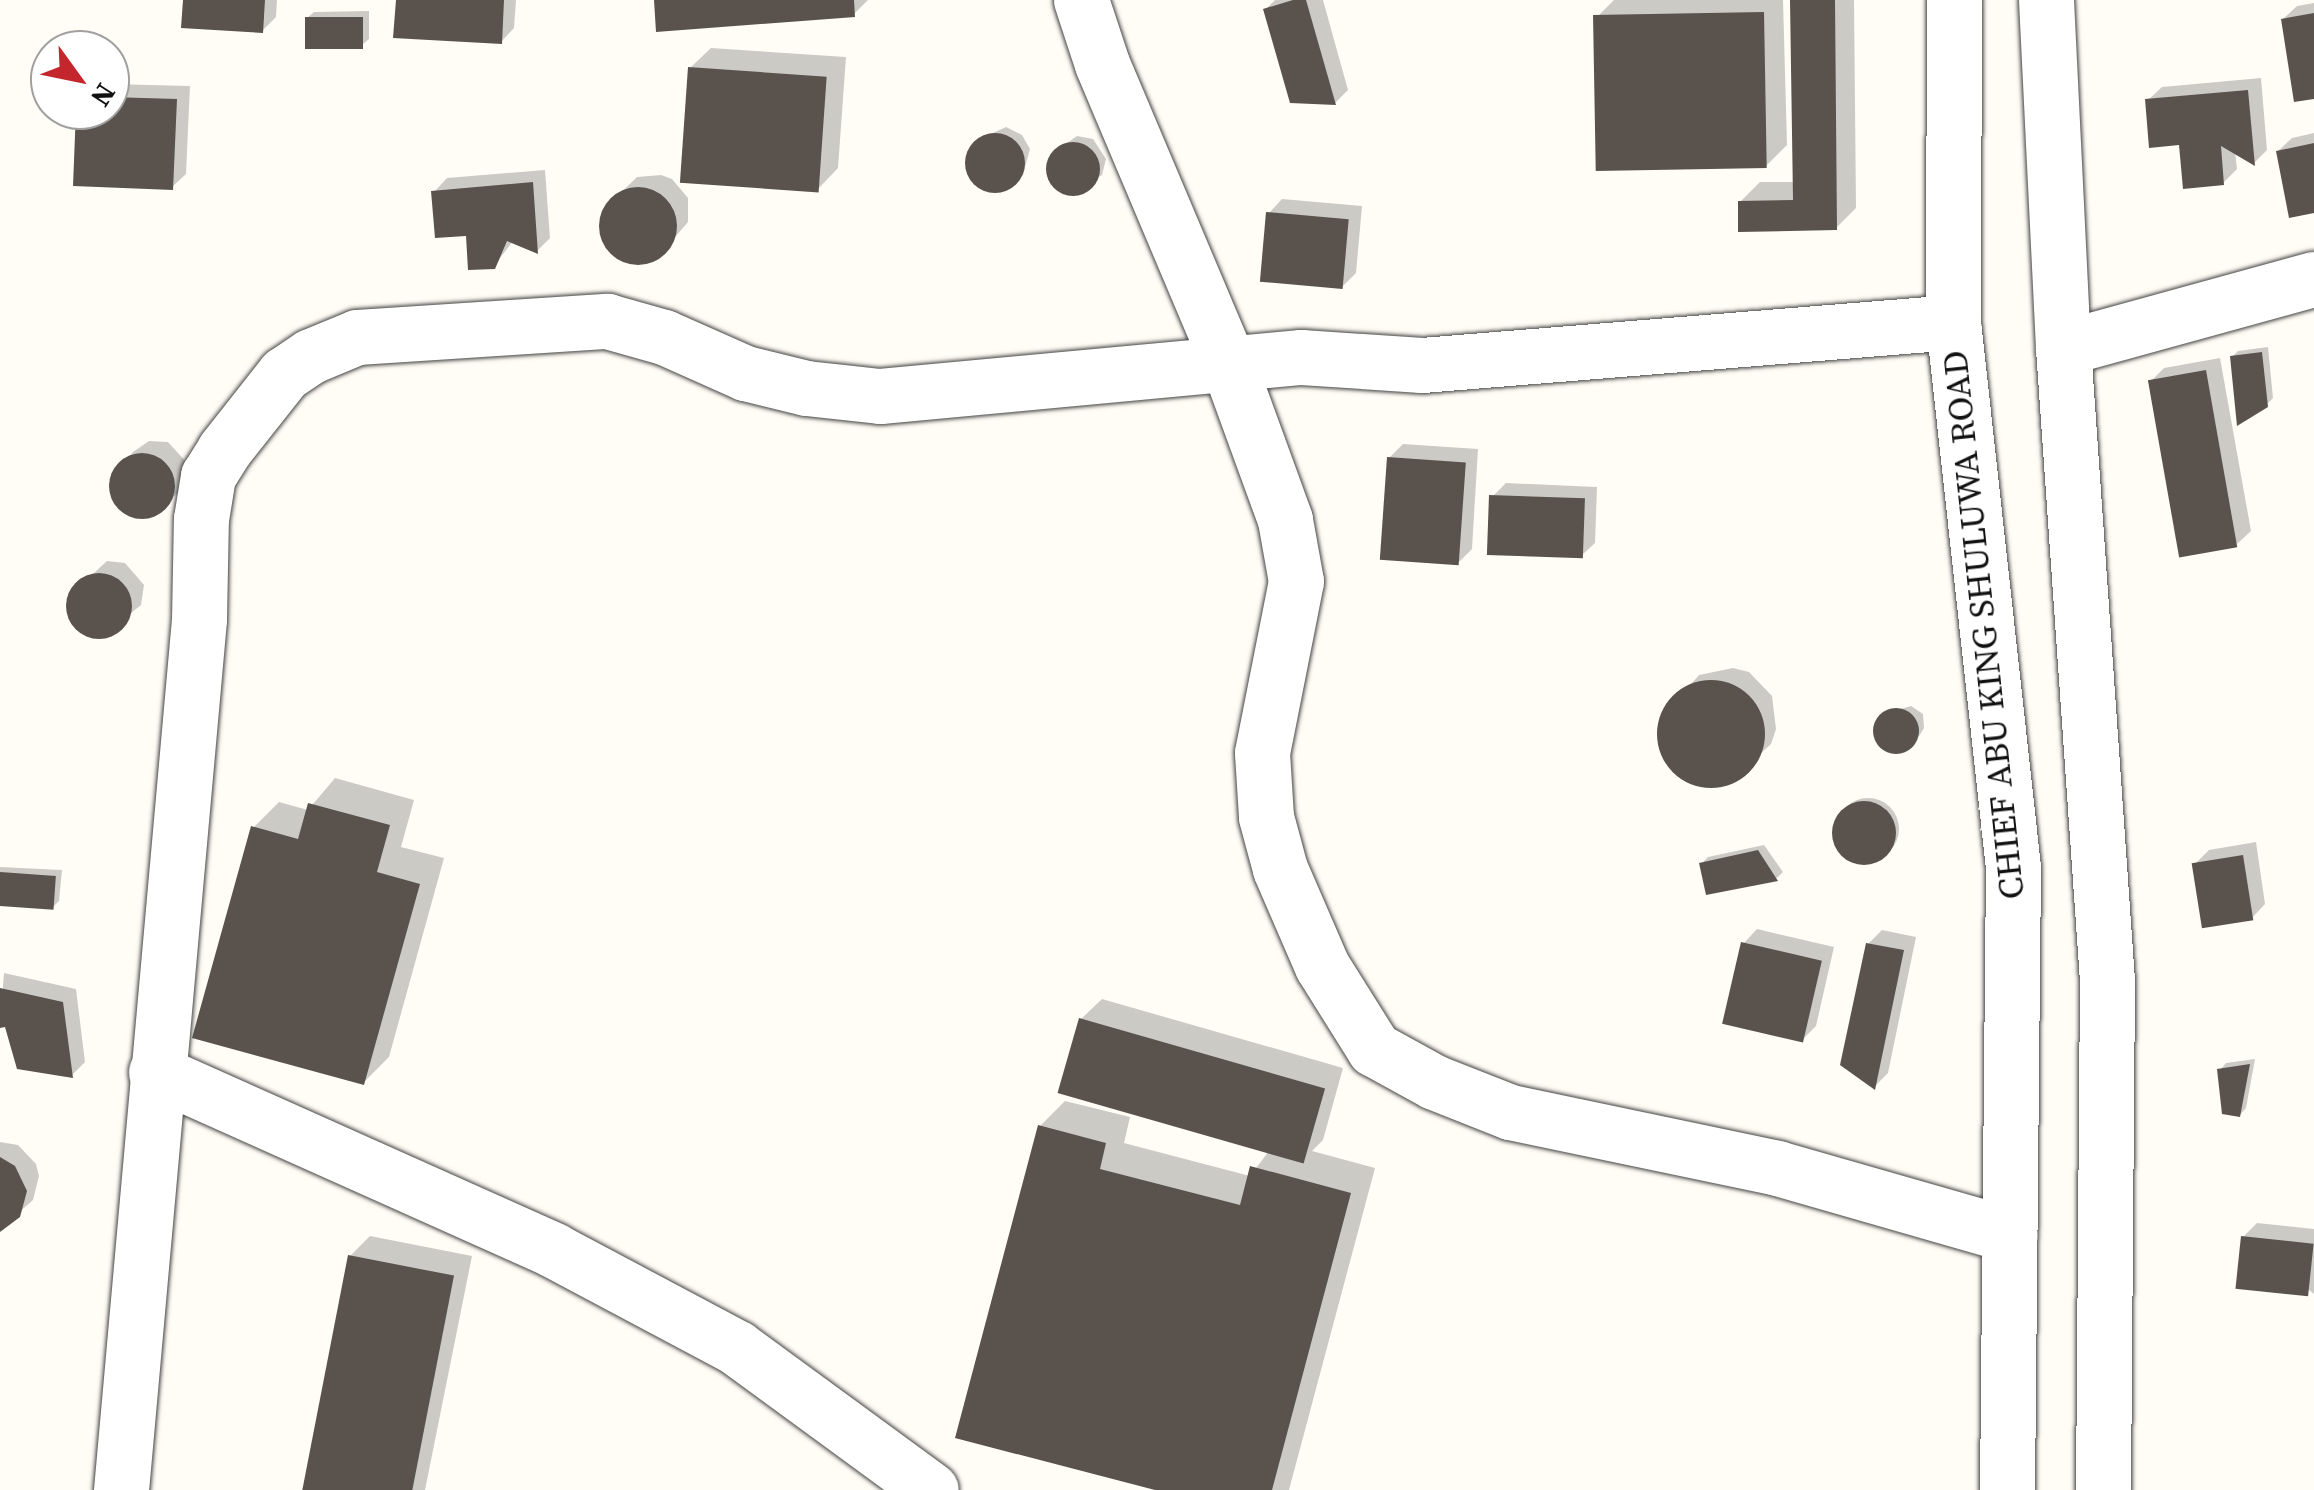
<!DOCTYPE html>
<html>
<head>
<meta charset="utf-8">
<style>
  body { margin:0 }
  #map { position:relative; width:2314px; height:1490px; overflow:hidden; background:#fffdf5; font-family:"Source Serif 4",serif }
  div>[style] { position:absolute }
  .shadow>* { inset:0; background:#0003 }
  .round { border-radius:50% }
  .building>* { inset:0; background:#5a524d; transform-origin:0 0 }
  .roads { filter:drop-shadow(0 0 2px #444) drop-shadow(0 0 2px #444) }
  .minor>* { height:55px; margin:-27.5px; padding:0 27.5px; transform-origin:27.5px; border-radius:27.5px; background:#fff }
  span { translate:-50% -50%; white-space:nowrap; text-align:center; line-height:1.15; -webkit-text-stroke:10px #fff; paint-order:stroke }
  .street-label { font-size:35px; color:#111 }
  .north { position:absolute; left:30px; top:30px; width:100px; height:100px; box-sizing:border-box; background:#fff; border:2px solid #a0a0a0; border-radius:50%; rotate:123deg; font-size:28px; font-weight:700; line-height:40px; text-align:center; color:#111 }
  .north::after { content:''; display:block; margin:auto; width:35px; height:45px; background:#c4262e; clip-path:polygon(50% 0,100% 100%,50% 72%,0 100%) }
</style>
</head>
<body>
<div id="map">
  <div class="shadow">
    <i style="clip-path:polygon(186px 0,277px 0,276px 17px,262px 31px)"></i>
    <i style="clip-path:polygon(398px 0,516px 0,514px 28px,501px 42px)"></i>
    <i style="clip-path:polygon(657px 0,868px 0,854px 14px)"></i>
    <i style="clip-path:polygon(1275px 0,1323px 0,1348px 90px,1335px 103px,1266px 9px)"></i>
    <i style="clip-path:polygon(1614px 0,1783px 0,1787px 145px,1767px 165px,1596px 18px)"></i>
    <i style="clip-path:polygon(1793px 0,1854px 0,1856px 208px,1836px 228px,1740px 202px,1760px 182px,1795px 182px)"></i>
    <i style="clip-path:polygon(2314px 3px,2314px 97px,2283px 19px,2297px 6px)"></i>
    <i style="clip-path:polygon(369px 11px,369px 39px,362px 45px,307px 18px,314px 12px)"></i>
    <i style="clip-path:polygon(711px 48px,846px 57px,838px 168px,818px 189px,690px 68px)"></i>
    <i style="clip-path:polygon(2261px 78px,2267px 150px,2254px 163px,2235px 152px,2237px 169px,2223px 183px,2148px 100px,2162px 87px)"></i>
    <i style="clip-path:polygon(110px 84px,190px 86px,186px 174px,172px 187px,79px 110px,110px 110px)"></i>
    <i style="clip-path:polygon(1006px 127px,1022px 135px,1030px 149px,1023px 175px,999px 190px,981px 187px,969px 172px,969px 153px,982px 138px)"></i>
    <i style="clip-path:polygon(2314px 133px,2314px 210px,2278px 151px,2292px 138px)"></i>
    <i style="clip-path:polygon(1077px 136px,1093px 139px,1106px 159px,1102px 175px,1073px 194px,1052px 182px,1049px 167px,1056px 151px)"></i>
    <i style="clip-path:polygon(545px 170px,550px 238px,537px 251px,513px 241px,494px 266px,434px 192px,447px 178px)"></i>
    <i style="clip-path:polygon(661px 175px,672px 179px,688px 198px,688px 222px,658px 257px,648px 262px,636px 263px,613px 254px,601px 233px,604px 209px,637px 177px)"></i>
    <i style="clip-path:polygon(1282px 199px,1362px 206px,1356px 273px,1343px 286px,1269px 213px)"></i>
    <i style="clip-path:polygon(2268px 347px,2273px 398px,2266px 405px,2232px 357px,2238px 351px)"></i>
    <i style="clip-path:polygon(2220px 358px,2251px 531px,2237px 544px,2151px 381px,2164px 368px)"></i>
    <i style="clip-path:polygon(149px 441px,168px 442px,187px 463px,181px 491px,148px 516px,127px 512px,114px 497px,113px 476px,133px 452px)"></i>
    <i style="clip-path:polygon(1403px 444px,1478px 449px,1472px 549px,1458px 563px,1389px 458px)"></i>
    <i style="clip-path:polygon(1506px 483px,1597px 487px,1595px 543px,1581px 556px,1492px 497px)"></i>
    <i style="clip-path:polygon(107px 561px,125px 563px,144px 585px,141px 605px,101px 637px,81px 631px,70px 614px,70px 595px)"></i>
    <i style="clip-path:polygon(1733px 668px,1749px 672px,1772px 696px,1776px 729px,1771px 744px,1730px 782px,1697px 783px,1669px 764px,1659px 732px,1663px 716px,1699px 675px)"></i>
    <i style="clip-path:polygon(1911px 706px,1923px 714px,1924px 728px,1916px 741px,1895px 752px,1877px 741px,1875px 729px,1887px 713px)"></i>
    <i style="clip-path:polygon(335px 778px,414px 800px,401px 847px,444px 858px,389px 1057px,363px 1083px,254px 827px,279px 802px,308px 810px)"></i>
    <i class="round" style="left:1837px;top:798px;width:62px;height:62px"></i>
    <i style="clip-path:polygon(2256px 842px,2265px 904px,2252px 918px,2195px 864px,2209px 850px)"></i>
    <i style="clip-path:polygon(1764px 845px,1783px 872px,1777px 878px,1708px 892px,1702px 863px,1708px 857px)"></i>
    <i style="clip-path:polygon(0 867px,62px 870px,59px 901px,53px 907px,0 905px)"></i>
    <i style="clip-path:polygon(1757px 929px,1834px 947px,1816px 1026px,1803px 1039px,1744px 943px)"></i>
    <i style="clip-path:polygon(1882px 930px,1916px 937px,1888px 1073px,1875px 1086px,1868px 944px)"></i>
    <i style="clip-path:polygon(4px 973px,76px 989px,85px 1062px,72px 1075px,7px 1025px,0 1025px)"></i>
    <i style="clip-path:polygon(1102px 999px,1343px 1068px,1323px 1140px,1312px 1151px,1375px 1168px,1289px 1490px,1165px 1490px,1040px 1126px,1065px 1101px,1130px 1117px,1124px 1143px,1250px 1176px,1269px 1151px,1081px 1019px)"></i>
    <i style="clip-path:polygon(2255px 1059px,2246px 1108px,2240px 1115px,2220px 1070px,2226px 1063px)"></i>
    <i style="clip-path:polygon(0 1142px,18px 1145px,36px 1164px,39px 1176px,33px 1200px,0 1229px)"></i>
    <i style="clip-path:polygon(2257px 1223px,2314px 1229px,2314px 1294px,2243px 1237px)"></i>
    <i style="clip-path:polygon(370px 1236px,472px 1256px,425px 1490px,303px 1490px,350px 1256px)"></i>
  </div>
  <div class="building">
    <i style="clip-path:polygon(183px 0,265px 0,263px 33px,181px 28px)"></i>
    <i style="clip-path:polygon(396px 0,504px 0,502px 44px,393px 38px)"></i>
    <i style="clip-path:polygon(654px 0,854px 0,855px 17px,656px 32px)"></i>
    <i style="clip-path:polygon(1293px 0,1306px 0,1336px 105px,1290px 103px,1263px 9px)"></i>
    <i style="clip-path:polygon(1790px 0,1835px 0,1837px 230px,1738px 232px,1738px 201px,1793px 200px)"></i>
    <i style="left:1764px;top:12px;width:156px;height:171px;rotate:89deg"></i>
    <i style="clip-path:polygon(2314px 13px,2314px 99px,2294px 102px,2281px 19px)"></i>
    <i style="left:305px;top:17px;width:58px;height:32px"></i>
    <i style="left:688px;top:67px;width:139px;height:116px;rotate:4deg"></i>
    <i style="clip-path:polygon(2248px 90px,2255px 166px,2221px 146px,2224px 185px,2183px 189px,2179px 145px,2149px 148px,2145px 99px)"></i>
    <i style="clip-path:polygon(110px 97px,177px 99px,173px 190px,73px 186px,76px 110px,110px 110px)"></i>
    <i class="round" style="left:965px;top:133px;width:60px;height:60px"></i>
    <i class="round" style="left:1046px;top:142px;width:54px;height:54px"></i>
    <i style="clip-path:polygon(2314px 143px,2314px 213px,2289px 218px,2276px 151px)"></i>
    <i style="clip-path:polygon(533px 182px,538px 254px,507px 241px,495px 269px,468px 270px,466px 236px,435px 238px,431px 191px)"></i>
    <i class="round" style="left:599px;top:187px;width:78px;height:78px"></i>
    <i style="left:1266px;top:212px;width:83px;height:70px;rotate:5deg"></i>
    <i style="clip-path:polygon(2262px 352px,2268px 407px,2237px 426px,2230px 356px)"></i>
    <i style="left:2206px;top:370px;width:180px;height:59px;rotate:80deg"></i>
    <i class="round" style="left:109px;top:453px;width:66px;height:66px"></i>
    <i style="left:1387px;top:457px;width:79px;height:103px;rotate:4deg"></i>
    <i style="left:1489px;top:495px;width:96px;height:60px;rotate:2deg"></i>
    <i class="round" style="left:66px;top:573px;width:66px;height:66px"></i>
    <i class="round" style="left:1657px;top:680px;width:108px;height:108px"></i>
    <i class="round" style="left:1873px;top:708px;width:46px;height:46px"></i>
    <i class="round" style="left:1832px;top:801px;width:64px;height:64px"></i>
    <i style="clip-path:polygon(308px 803px,390px 825px,377px 872px,420px 884px,364px 1085px,192px 1038px,251px 826px,298px 839px)"></i>
    <i style="clip-path:polygon(1758px 850px,1778px 881px,1706px 895px,1699px 863px)"></i>
    <i style="left:2243px;top:855px;width:66px;height:52px;rotate:81deg"></i>
    <i style="left:0;top:872px;width:56px;height:34px;rotate:4deg"></i>
    <i style="left:1741px;top:942px;width:83px;height:84px;rotate:13deg"></i>
    <i style="clip-path:polygon(1866px 943px,1904px 950px,1875px 1090px,1840px 1065px)"></i>
    <i style="clip-path:polygon(0 988px,63px 1002px,73px 1078px,17px 1069px,5px 1027px,0 1028px)"></i>
    <i style="left:1079px;top:1018px;width:256px;height:78px;rotate:16deg"></i>
    <i style="clip-path:polygon(2250px 1064px,2240px 1117px,2222px 1114px,2217px 1069px)"></i>
    <i style="clip-path:polygon(1038px 1125px,1106px 1143px,1100px 1169px,1240px 1205px,1250px 1166px,1351px 1193px,1272px 1490px,1155px 1490px,955px 1438px)"></i>
    <i style="clip-path:polygon(0 1157px,15px 1166px,27px 1191px,20px 1217px,0 1232px)"></i>
    <i style="left:2241px;top:1236px;width:73px;height:53px;rotate:6deg"></i>
    <i style="left:348px;top:1255px;width:108px;height:240px;rotate:11deg"></i>
  </div>
  <div class="roads">
    <div class="minor">
      <i style="left:1081px;top:0;width:67px;rotate:71.8deg"></i>
      <i style="left:1102px;top:64px;width:324px;rotate:67.1deg"></i>
      <i style="left:1228px;top:363px;width:167px;rotate:70deg"></i>
      <i style="left:1285px;top:520px;width:62px;rotate:79.8deg"></i>
      <i style="left:1296px;top:581px;width:175px;rotate:101.2deg"></i>
      <i style="left:1262px;top:753px;width:64px;rotate:86.4deg"></i>
      <i style="left:1266px;top:817px;width:54px;rotate:74.9deg"></i>
      <i style="left:1280px;top:869px;width:106px;rotate:66.6deg"></i>
      <i style="left:1322px;top:966px;width:98px;rotate:57.9deg"></i>
      <i style="left:1374px;top:1049px;width:68px;rotate:28.8deg"></i>
      <i style="left:1434px;top:1082px;width:82px;rotate:21.5deg"></i>
      <i style="left:1510px;top:1112px;width:273px;rotate:11.8deg"></i>
      <i style="left:1777px;top:1168px;width:242px;rotate:16deg"></i>
      <i style="left:1954px;top:0;width:322px;rotate:90.2deg"></i>
      <i style="left:1953px;top:322px;width:548px;rotate:83.72deg"></i>
      <i style="left:2013px;top:867px;width:623px;rotate:90.55deg"></i>
      <i style="left:2046px;top:0;width:348px;rotate:87.2deg"></i>
      <i style="left:2063px;top:348px;width:635px;rotate:86.02deg"></i>
      <i style="left:2107px;top:981px;width:509px;rotate:90.45deg"></i>
      <i style="left:2063px;top:348px;width:260px;rotate:-15.4deg"></i>
      <i style="left:156px;top:1072px;width:435px;rotate:24.1deg"></i>
      <i style="left:553px;top:1250px;width:208px;rotate:28deg"></i>
      <i style="left:737px;top:1348px;width:240px;rotate:36.2deg"></i>
      <i style="left:121px;top:1490px;width:874px;rotate:-84.88deg"></i>
      <i style="left:199px;top:619px;width:100px;rotate:-88.9deg"></i>
      <i style="left:201px;top:519px;width:44px;rotate:-80.8deg"></i>
      <i style="left:208px;top:476px;width:31px;rotate:-58deg"></i>
      <i style="left:224px;top:450px;width:97px;rotate:-51.7deg"></i>
      <i style="left:284px;top:374px;width:32px;rotate:-34deg"></i>
      <i style="left:311px;top:356px;width:50px;rotate:-22.4deg"></i>
      <i style="left:357px;top:337px;width:251px;rotate:-3.7deg"></i>
      <i style="left:607px;top:321px;width:59px;rotate:15.7deg"></i>
      <i style="left:664px;top:337px;width:89px;rotate:24deg"></i>
      <i style="left:745px;top:373px;width:63px;rotate:13.8deg"></i>
      <i style="left:806px;top:388px;width:74px;rotate:6.2deg"></i>
      <i style="left:880px;top:396px;width:423px;rotate:-5.3deg"></i>
      <i style="left:1301px;top:357px;width:121px;rotate:3.8deg"></i>
      <i style="left:1422px;top:365px;width:533px;rotate:-4.63deg"></i>
    </div>
  </div>
  <div class="street-label">
    <span style="left:1983px;top:625px;rotate:-96deg">CHIEF ABU KING SHULUWA ROAD</span>
  </div>
  <div class="north">N</div>
</div>
</body>
</html>
